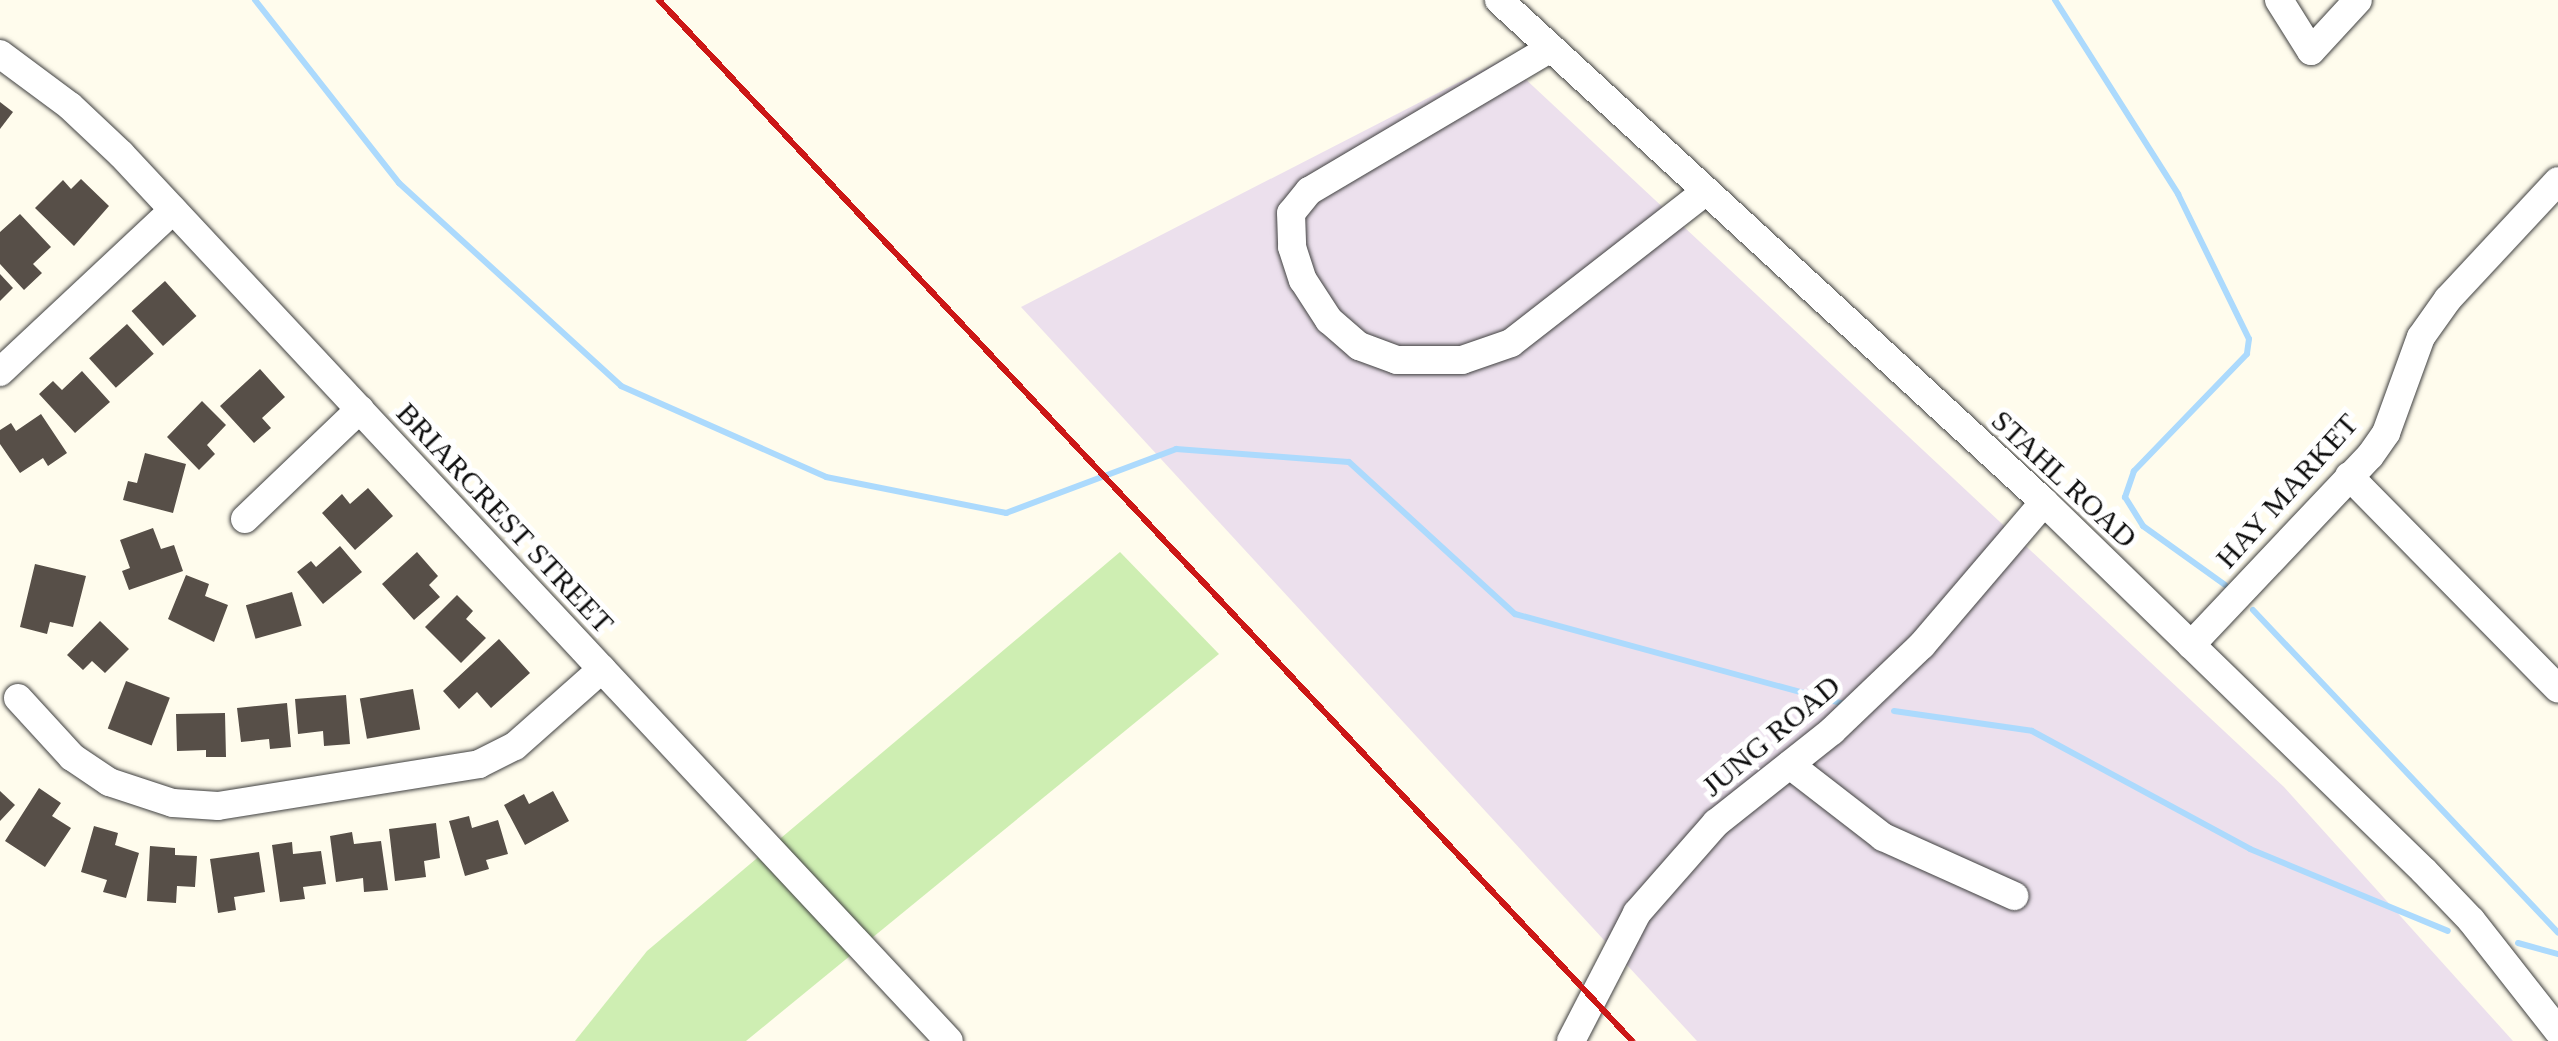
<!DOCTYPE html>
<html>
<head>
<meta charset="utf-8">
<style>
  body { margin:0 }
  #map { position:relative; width:2558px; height:1041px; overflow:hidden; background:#fffced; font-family:"Times New Roman",serif }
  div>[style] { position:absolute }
  .industrial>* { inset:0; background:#ece0ed }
  .green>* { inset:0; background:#ceeeb2 }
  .stream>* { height:6px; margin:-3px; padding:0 3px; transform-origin:3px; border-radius:3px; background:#acdafd }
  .building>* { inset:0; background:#574f48; transform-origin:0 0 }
  .roads { filter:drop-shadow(0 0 2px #404040) drop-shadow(0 0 2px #404040) }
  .minor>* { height:28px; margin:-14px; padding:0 14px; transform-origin:14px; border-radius:14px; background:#fff }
  .rail>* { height:6px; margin:-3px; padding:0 3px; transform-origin:3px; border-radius:3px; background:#cc1716 }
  span { translate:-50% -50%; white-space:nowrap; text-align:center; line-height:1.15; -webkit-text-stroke:10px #fff; paint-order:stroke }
  .street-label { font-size:30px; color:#0d0d0d }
</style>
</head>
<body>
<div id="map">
  <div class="industrial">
    <i style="clip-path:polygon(1504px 59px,2284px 787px,2513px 1041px,1697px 1041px,1021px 307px)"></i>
  </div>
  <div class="green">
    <i style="clip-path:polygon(1120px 552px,1219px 654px,746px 1041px,575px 1041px,647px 951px)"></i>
  </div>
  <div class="stream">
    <i style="left:255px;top:0;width:233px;rotate:51.8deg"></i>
    <i style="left:399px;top:183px;width:301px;rotate:42.4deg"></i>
    <i style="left:621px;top:386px;width:224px;rotate:23.9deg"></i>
    <i style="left:826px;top:477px;width:184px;rotate:11.3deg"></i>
    <i style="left:1006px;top:513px;width:182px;rotate:-20.6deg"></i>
    <i style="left:1176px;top:449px;width:173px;rotate:4.3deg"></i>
    <i style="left:1349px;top:462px;width:225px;rotate:42.5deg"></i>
    <i style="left:1515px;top:614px;width:341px;rotate:15.3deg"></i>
    <i style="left:2055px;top:0;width:230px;rotate:57.6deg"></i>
    <i style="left:2178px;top:194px;width:161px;rotate:63.9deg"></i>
    <i style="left:2249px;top:339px;width:15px;rotate:98deg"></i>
    <i style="left:2247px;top:354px;width:163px;rotate:134deg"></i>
    <i style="left:2134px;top:471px;width:28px;rotate:109deg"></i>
    <i style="left:2125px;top:497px;width:34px;rotate:58deg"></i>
    <i style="left:2143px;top:526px;width:101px;rotate:35.7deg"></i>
    <i style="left:2253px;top:610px;width:444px;rotate:46.6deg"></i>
    <i style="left:1894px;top:711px;width:139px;rotate:8.2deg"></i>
    <i style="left:2032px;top:731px;width:248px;rotate:28.4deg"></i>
    <i style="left:2250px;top:849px;width:214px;rotate:22.5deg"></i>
    <i style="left:2518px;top:943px;width:41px;rotate:15.4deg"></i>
  </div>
  <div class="building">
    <i style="clip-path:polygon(0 102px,13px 112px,0 129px)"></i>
    <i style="clip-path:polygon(81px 179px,109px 206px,74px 246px,35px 208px,63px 180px,71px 189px)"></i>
    <i style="clip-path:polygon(20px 214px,51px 247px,33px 264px,42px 273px,24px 290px,0 264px,0 232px)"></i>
    <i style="clip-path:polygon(0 274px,13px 288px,0 301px)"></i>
    <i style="left:165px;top:281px;width:47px;height:45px;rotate:48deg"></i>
    <i style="left:127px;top:324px;width:40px;height:51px;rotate:48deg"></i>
    <i style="clip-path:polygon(260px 369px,285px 397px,262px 418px,271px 428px,254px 443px,220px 406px)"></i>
    <i style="clip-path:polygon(82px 371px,110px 402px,75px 433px,39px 394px,53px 381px,62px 390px)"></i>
    <i style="clip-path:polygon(202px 401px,226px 425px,207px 445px,215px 454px,199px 470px,167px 437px)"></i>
    <i style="clip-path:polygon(41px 414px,67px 453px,48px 466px,43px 458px,20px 473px,0 444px,0 430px,11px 423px,16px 431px)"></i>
    <i style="clip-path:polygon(145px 453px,186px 464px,173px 513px,123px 500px,128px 481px,137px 483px)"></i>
    <i style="clip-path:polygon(368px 488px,393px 516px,355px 550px,322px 513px,342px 494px,350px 504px)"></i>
    <i style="clip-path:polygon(153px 528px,161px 549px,174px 545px,183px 571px,129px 590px,122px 571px,130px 568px,120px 540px)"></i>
    <i style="clip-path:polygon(340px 546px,362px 572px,323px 604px,297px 572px,311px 561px,316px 567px)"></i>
    <i style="clip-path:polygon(417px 552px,438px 576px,429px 585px,440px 597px,414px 620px,382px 584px)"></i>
    <i style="clip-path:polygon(35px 564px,86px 576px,73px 627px,50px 622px,47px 634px,20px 627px)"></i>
    <i style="clip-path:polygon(186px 575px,209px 584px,205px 596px,228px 605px,214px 642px,168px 619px)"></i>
    <i style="left:292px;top:592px;width:35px;height:48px;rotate:74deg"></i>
    <i style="clip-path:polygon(457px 595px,473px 611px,466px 619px,486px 638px,461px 663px,425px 627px)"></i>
    <i style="clip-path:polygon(100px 621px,129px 649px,105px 673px,92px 661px,83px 670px,67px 655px)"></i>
    <i style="clip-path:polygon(499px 639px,530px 673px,491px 708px,477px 692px,459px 709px,443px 691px)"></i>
    <i style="left:126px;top:681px;width:47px;height:51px;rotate:21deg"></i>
    <i style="left:413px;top:689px;width:41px;height:54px;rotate:80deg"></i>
    <i style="clip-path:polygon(346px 695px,350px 744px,324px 746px,323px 731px,298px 734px,295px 699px)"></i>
    <i style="clip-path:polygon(287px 703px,291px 747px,270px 749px,269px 739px,241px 742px,237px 708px)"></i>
    <i style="clip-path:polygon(225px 713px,226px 757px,206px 757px,206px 750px,177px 751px,176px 714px)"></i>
    <i style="clip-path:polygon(39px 788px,61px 803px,52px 816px,71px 828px,45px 867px,5px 841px)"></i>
    <i style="clip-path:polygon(0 791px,15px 805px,0 821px)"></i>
    <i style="clip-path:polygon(553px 791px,569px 821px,525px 845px,504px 805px,524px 794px,529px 804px)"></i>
    <i style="clip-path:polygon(469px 816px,472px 828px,498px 820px,508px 854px,486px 860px,489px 869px,465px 876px,449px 821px)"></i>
    <i style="clip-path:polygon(436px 823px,440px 858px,424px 861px,426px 877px,395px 881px,389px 829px)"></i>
    <i style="clip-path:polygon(94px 826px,118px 833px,115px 845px,139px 853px,126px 898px,103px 892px,107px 880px,81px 872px)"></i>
    <i style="clip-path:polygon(352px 832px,354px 844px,381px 841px,388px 890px,364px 892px,363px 878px,336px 882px,330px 836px)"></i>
    <i style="clip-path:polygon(292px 842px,293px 854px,321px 851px,326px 884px,303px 887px,305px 899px,280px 902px,272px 845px)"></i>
    <i style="clip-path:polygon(150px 846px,175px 848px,175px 855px,197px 856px,195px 887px,177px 886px,176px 903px,147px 901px)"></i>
    <i style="clip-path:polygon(259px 852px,265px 892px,234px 897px,236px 910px,218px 913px,210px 859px)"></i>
  </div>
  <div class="roads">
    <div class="minor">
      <i style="left:1499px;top:0;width:741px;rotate:42.65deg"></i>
      <i style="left:2044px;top:502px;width:530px;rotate:44.16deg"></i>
      <i style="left:2424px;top:871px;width:68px;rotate:46.2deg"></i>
      <i style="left:2471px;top:920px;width:141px;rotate:51.9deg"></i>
      <i style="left:2279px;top:0;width:60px;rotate:57.9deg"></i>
      <i style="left:2311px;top:51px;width:69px;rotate:-47.3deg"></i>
      <i style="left:1551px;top:48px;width:281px;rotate:149.4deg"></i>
      <i style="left:1309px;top:191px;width:28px;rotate:129deg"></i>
      <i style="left:1291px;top:213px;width:34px;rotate:88deg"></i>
      <i style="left:1292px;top:247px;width:35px;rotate:72deg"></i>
      <i style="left:1303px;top:280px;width:48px;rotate:57deg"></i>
      <i style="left:1329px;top:320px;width:40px;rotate:41deg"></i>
      <i style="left:1359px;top:346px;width:40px;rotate:20.2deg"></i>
      <i style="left:1397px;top:360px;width:65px"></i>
      <i style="left:1462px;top:360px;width:52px;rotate:-19.1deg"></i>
      <i style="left:1511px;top:343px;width:247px;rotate:-37.9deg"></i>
      <i style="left:0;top:54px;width:87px;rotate:36.6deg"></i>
      <i style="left:70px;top:106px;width:70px;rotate:43.3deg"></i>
      <i style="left:121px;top:154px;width:1213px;rotate:46.97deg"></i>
      <i style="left:0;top:372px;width:237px;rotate:-43.1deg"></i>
      <i style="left:2349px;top:476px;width:298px;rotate:45.5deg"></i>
      <i style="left:245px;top:519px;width:159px;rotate:-43.7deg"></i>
      <i style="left:2191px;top:645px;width:260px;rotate:-46.6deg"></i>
      <i style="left:2370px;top:456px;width:28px;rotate:-55deg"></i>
      <i style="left:2386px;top:433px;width:102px;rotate:-70deg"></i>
      <i style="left:2421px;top:337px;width:47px;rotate:-54.6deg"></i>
      <i style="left:2448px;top:299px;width:161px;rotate:-47deg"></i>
      <i style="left:18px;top:698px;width:80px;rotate:47.5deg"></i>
      <i style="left:72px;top:757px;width:45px;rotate:34deg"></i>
      <i style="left:109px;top:782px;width:67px;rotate:18.2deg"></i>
      <i style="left:173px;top:803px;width:45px;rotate:3.8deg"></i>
      <i style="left:218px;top:806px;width:264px;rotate:-9.1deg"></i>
      <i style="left:479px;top:764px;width:40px;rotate:-26.6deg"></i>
      <i style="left:515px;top:746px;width:116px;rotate:-41.5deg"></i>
      <i style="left:1790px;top:765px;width:118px;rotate:37.7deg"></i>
      <i style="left:1883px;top:837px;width:144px;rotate:24.2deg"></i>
      <i style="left:1571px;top:1041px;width:144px;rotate:-62.7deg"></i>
      <i style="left:1637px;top:913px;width:120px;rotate:-48.7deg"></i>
      <i style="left:1716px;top:823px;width:148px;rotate:-38.4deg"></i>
      <i style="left:1832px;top:731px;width:124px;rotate:-43.7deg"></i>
      <i style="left:1922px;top:645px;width:188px;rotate:-49.5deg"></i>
    </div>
  </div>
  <div class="rail">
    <i style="left:659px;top:0;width:1425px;rotate:46.93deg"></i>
  </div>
  <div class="street-label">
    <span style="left:2064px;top:479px;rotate:43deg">STAHL ROAD</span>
    <span style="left:2287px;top:491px;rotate:-48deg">HAY MARKET</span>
    <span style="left:505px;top:518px;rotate:47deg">BRIARCREST STREET</span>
    <span style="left:1771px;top:736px;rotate:-40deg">JUNG ROAD</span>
  </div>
</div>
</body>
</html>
